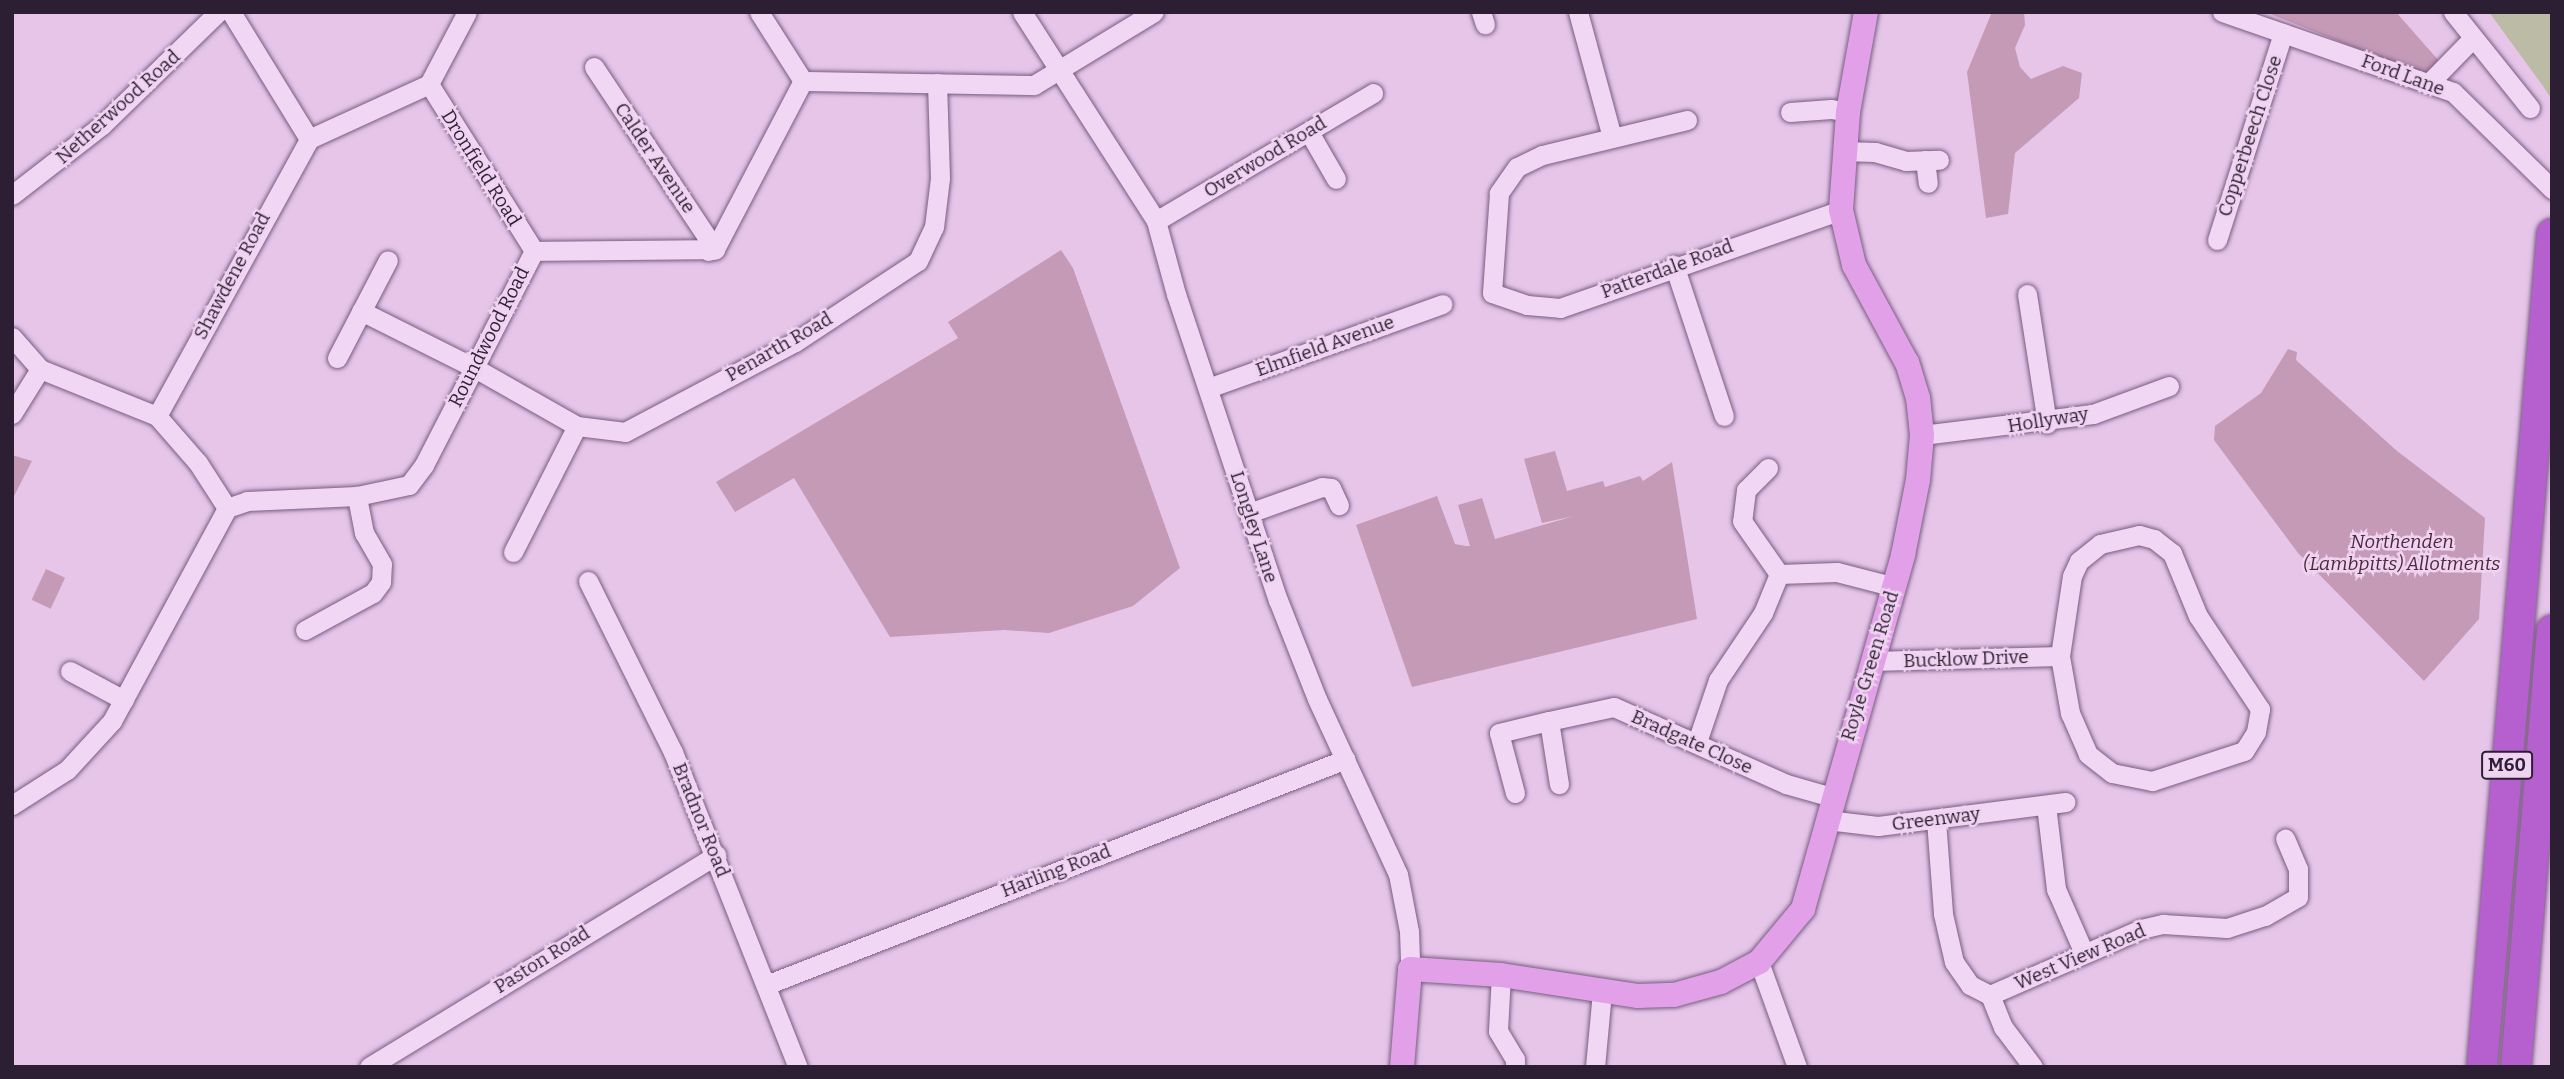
<!DOCTYPE html>
<html>
<head>
<meta charset="utf-8">
<style>
  body { margin:0 }
  #map { position:relative; width:2564px; height:1079px; overflow:hidden; background:#e6c5e9; font-family:Bitter,serif }
  div>[style] { position:absolute }
  .green>* { inset:0; background:#c59ab7; transform-origin:0 0 }
  .water>* { inset:0; background:#bcbba6 }
  .roads { filter:drop-shadow(0 0 2px #785d81) drop-shadow(0 0 2px #785d81) }
  .minor>* { height:19px; margin:-9.5px; padding:0 9.5px; transform-origin:9.5px; border-radius:9.5px; background:#f2d7f5 }
  .major>* { height:24px; margin:-12px; padding:0 12px; transform-origin:12px; border-radius:12px; background:#e1a0e8 }
  .highway>* { height:30px; margin:-15px; padding:0 15px; transform-origin:15px; border-radius:15px; background:#b65fcf }
  span { translate:-50% -50%; white-space:nowrap; text-align:center; line-height:1.15; -webkit-text-stroke:5px #efd3f1; paint-order:stroke }
  .shield-label span { padding:2px 5px; background:#efd3f1; border:2px solid; border-radius:5px; -webkit-text-stroke-width:0 }
  .shield-label { font-size:18px; color:#2d1f33; font-weight:700 }
  .street-label { font-size:19px; color:#2d1f33 }
  .park-label { font-size:19px; color:#4d283c; font-style:italic }
  .frame { position:absolute; inset:0; border:14px solid #2d1f33; pointer-events:none }
</style>
</head>
<body>
<div id="map">
  <div class="green">
    <i style="clip-path:polygon(1992px 12px,2024px 12px,2025px 25px,2015px 48px,2020px 67px,2031px 79px,2063px 66px,2082px 73px,2079px 98px,2015px 153px,2008px 214px,1986px 218px,1967px 72px)"></i>
    <i style="clip-path:polygon(2265px 12px,2396px 12px,2439px 61px,2424px 75px)"></i>
    <i style="clip-path:polygon(1061px 250px,1073px 268px,1180px 568px,1133px 606px,1049px 633px,1004px 630px,890px 637px,794px 478px,735px 512px,716px 482px,958px 338px,948px 322px)"></i>
    <i style="clip-path:polygon(2288px 349px,2297px 352px,2296px 360px,2397px 451px,2485px 518px,2479px 619px,2424px 681px,2298px 553px,2214px 440px,2215px 426px,2261px 393px)"></i>
    <i style="clip-path:polygon(1555px 451px,1567px 491px,1603px 481px,1605px 487px,1640px 476px,1643px 481px,1672px 462px,1697px 619px,1412px 687px,1356px 525px,1437px 496px,1455px 544px,1466px 546px,1470px 546px,1458px 505px,1482px 498px,1495px 539px,1574px 516px,1542px 523px,1524px 459px)"></i>
    <i style="clip-path:polygon(12px 455px,32px 461px,12px 500px)"></i>
    <i style="left:46px;top:569px;width:21px;height:34px;rotate:25deg"></i>
  </div>
  <div class="water">
    <i style="clip-path:polygon(2489px 12px,2552px 12px,2552px 100px,2543px 86px)"></i>
  </div>
  <div class="roads">
    <div class="minor">
      <i style="left:231px;top:12px;width:149px;rotate:58.4deg"></i>
      <i style="left:309px;top:139px;width:132px;rotate:-24.6deg"></i>
      <i style="left:759px;top:12px;width:82px;rotate:57.5deg"></i>
      <i style="left:1022px;top:12px;width:248px;rotate:57.3deg"></i>
      <i style="left:1156px;top:221px;width:76px;rotate:74.7deg"></i>
      <i style="left:1176px;top:294px;width:323px;rotate:71.6deg"></i>
      <i style="left:1278px;top:600px;width:106px;rotate:68.5deg"></i>
      <i style="left:1317px;top:699px;width:193px;rotate:65.2deg"></i>
      <i style="left:1398px;top:874px;width:58px;rotate:79.1deg"></i>
      <i style="left:1409px;top:931px;width:38px;rotate:88deg"></i>
      <i style="left:1481px;top:12px;width:13px;rotate:72deg"></i>
      <i style="left:1578px;top:12px;width:130px;rotate:74.8deg"></i>
      <i style="left:2222px;top:12px;width:244px;rotate:19.1deg"></i>
      <i style="left:2453px;top:92px;width:139px;rotate:44.4deg"></i>
      <i style="left:2453px;top:12px;width:123px;rotate:51.3deg"></i>
      <i style="left:594px;top:67px;width:219px;rotate:56.4deg"></i>
      <i style="left:715px;top:249px;width:7px;rotate:164deg"></i>
      <i style="left:2429px;top:83px;width:60px;rotate:-45.7deg"></i>
      <i style="left:429px;top:84px;width:197px;rotate:57.8deg"></i>
      <i style="left:429px;top:84px;width:81px;rotate:-62.2deg"></i>
      <i style="left:1790px;top:112px;width:41px;rotate:-4.2deg"></i>
      <i style="left:1831px;top:109px;width:17px;rotate:10deg"></i>
      <i style="left:1687px;top:120px;width:149px;rotate:166.4deg"></i>
      <i style="left:1542px;top:155px;width:28px;rotate:154deg"></i>
      <i style="left:1517px;top:167px;width:32px;rotate:125deg"></i>
      <i style="left:1499px;top:193px;width:100px;rotate:94deg"></i>
      <i style="left:1492px;top:293px;width:37px;rotate:19deg"></i>
      <i style="left:1527px;top:305px;width:33px;rotate:5deg"></i>
      <i style="left:1560px;top:308px;width:298px;rotate:-19.2deg"></i>
      <i style="left:1309px;top:132px;width:54px;rotate:60.1deg"></i>
      <i style="left:1844px;top:151px;width:31px;rotate:2deg"></i>
      <i style="left:1875px;top:152px;width:32px;rotate:16deg"></i>
      <i style="left:1906px;top:161px;width:33px;rotate:-2deg"></i>
      <i style="left:1925px;top:160px;width:23px;rotate:83deg"></i>
      <i style="left:12px;top:195px;width:114px;rotate:-37.9deg"></i>
      <i style="left:102px;top:125px;width:162px;rotate:-44.2deg"></i>
      <i style="left:1156px;top:221px;width:252px;rotate:-30.5deg"></i>
      <i style="left:2217px;top:240px;width:217px;rotate:-72.3deg"></i>
      <i style="left:1674px;top:265px;width:159px;rotate:71.7deg"></i>
      <i style="left:2027px;top:294px;width:131px;rotate:81.2deg"></i>
      <i style="left:361px;top:311px;width:125px;rotate:26.6deg"></i>
      <i style="left:473px;top:367px;width:120px;rotate:29.6deg"></i>
      <i style="left:577px;top:426px;width:48px;rotate:7.1deg"></i>
      <i style="left:625px;top:432px;width:192px;rotate:-27.9deg"></i>
      <i style="left:795px;top:342px;width:147px;rotate:-33.4deg"></i>
      <i style="left:918px;top:261px;width:38px;rotate:-65deg"></i>
      <i style="left:934px;top:227px;width:49px;rotate:-83deg"></i>
      <i style="left:940px;top:178px;width:95px;rotate:-91.8deg"></i>
      <i style="left:12px;top:337px;width:43px;rotate:48.8deg"></i>
      <i style="left:40px;top:369px;width:126px;rotate:21.9deg"></i>
      <i style="left:157px;top:416px;width:62px;rotate:48.9deg"></i>
      <i style="left:198px;top:463px;width:54px;rotate:57.2deg"></i>
      <i style="left:337px;top:358px;width:110px;rotate:-62.5deg"></i>
      <i style="left:1208px;top:388px;width:249px;rotate:-19.7deg"></i>
      <i style="left:12px;top:414px;width:53px;rotate:-58.1deg"></i>
      <i style="left:157px;top:416px;width:316px;rotate:-61.2deg"></i>
      <i style="left:1922px;top:435px;width:172px;rotate:-7deg"></i>
      <i style="left:2093px;top:414px;width:81px;rotate:-20.2deg"></i>
      <i style="left:1768px;top:468px;width:31px;rotate:135deg"></i>
      <i style="left:1746px;top:490px;width:31px;rotate:97deg"></i>
      <i style="left:1742px;top:521px;width:65px;rotate:55.1deg"></i>
      <i style="left:1779px;top:574px;width:58px;rotate:-2deg"></i>
      <i style="left:1837px;top:572px;width:60px;rotate:14.5deg"></i>
      <i style="left:1249px;top:513px;width:77px;rotate:-19.6deg"></i>
      <i style="left:1322px;top:487px;width:9px;rotate:6deg"></i>
      <i style="left:1331px;top:488px;width:19px;rotate:65deg"></i>
      <i style="left:2139px;top:535px;width:16px;rotate:15deg"></i>
      <i style="left:2154px;top:539px;width:23px;rotate:38deg"></i>
      <i style="left:2172px;top:553px;width:68px;rotate:67.6deg"></i>
      <i style="left:2198px;top:616px;width:112px;rotate:56.3deg"></i>
      <i style="left:2260px;top:709px;width:23px;rotate:100deg"></i>
      <i style="left:2256px;top:732px;width:22px;rotate:122deg"></i>
      <i style="left:2244px;top:751px;width:97px;rotate:161.9deg"></i>
      <i style="left:2152px;top:781px;width:41px;rotate:-168.7deg"></i>
      <i style="left:2112px;top:773px;width:31px;rotate:-142deg"></i>
      <i style="left:2088px;top:754px;width:45px;rotate:-113.7deg"></i>
      <i style="left:2070px;top:713px;width:58px;rotate:-100deg"></i>
      <i style="left:2060px;top:656px;width:81px;rotate:-81.5deg"></i>
      <i style="left:2072px;top:576px;width:17px;rotate:-65deg"></i>
      <i style="left:2079px;top:561px;width:27px;rotate:-39deg"></i>
      <i style="left:2100px;top:544px;width:40px;rotate:-13deg"></i>
      <i style="left:513px;top:552px;width:141px;rotate:-63.1deg"></i>
      <i style="left:588px;top:581px;width:191px;rotate:63.6deg"></i>
      <i style="left:673px;top:752px;width:339px;rotate:68.4deg"></i>
      <i style="left:305px;top:630px;width:77px;rotate:-28.6deg"></i>
      <i style="left:373px;top:593px;width:14px;rotate:-54deg"></i>
      <i style="left:381px;top:582px;width:18px;rotate:-87deg"></i>
      <i style="left:382px;top:564px;width:36px;rotate:-120deg"></i>
      <i style="left:364px;top:533px;width:38px;rotate:-101deg"></i>
      <i style="left:1871px;top:661px;width:189px;rotate:-1.5deg"></i>
      <i style="left:70px;top:671px;width:61px;rotate:28.2deg"></i>
      <i style="left:1549px;top:721px;width:66px;rotate:-12.2deg"></i>
      <i style="left:1614px;top:707px;width:188px;rotate:24.1deg"></i>
      <i style="left:1786px;top:784px;width:48px;rotate:15.8deg"></i>
      <i style="left:1697px;top:742px;width:65px;rotate:-71.3deg"></i>
      <i style="left:1718px;top:680px;width:81px;rotate:-56.1deg"></i>
      <i style="left:1763px;top:613px;width:42px;rotate:-67.7deg"></i>
      <i style="left:1515px;top:793px;width:62px;rotate:-104.9deg"></i>
      <i style="left:1499px;top:733px;width:51px;rotate:-13.5deg"></i>
      <i style="left:1549px;top:721px;width:64px;rotate:81deg"></i>
      <i style="left:12px;top:805px;width:65px;rotate:-32.5deg"></i>
      <i style="left:67px;top:770px;width:67px;rotate:-47.4deg"></i>
      <i style="left:112px;top:721px;width:242px;rotate:-61.6deg"></i>
      <i style="left:227px;top:508px;width:21px;rotate:-19deg"></i>
      <i style="left:247px;top:501px;width:110px;rotate:-2.6deg"></i>
      <i style="left:357px;top:496px;width:53px;rotate:-11.9deg"></i>
      <i style="left:409px;top:485px;width:25px;rotate:-53deg"></i>
      <i style="left:424px;top:465px;width:241px;rotate:-62.8deg"></i>
      <i style="left:534px;top:251px;width:181px;rotate:-0.6deg"></i>
      <i style="left:715px;top:249px;width:190px;rotate:-62.4deg"></i>
      <i style="left:803px;top:81px;width:231px;rotate:1deg"></i>
      <i style="left:1034px;top:85px;width:140px;rotate:-31.3deg"></i>
      <i style="left:2046px;top:805px;width:85px;rotate:83.2deg"></i>
      <i style="left:2056px;top:889px;width:70px;rotate:66.4deg"></i>
      <i style="left:1827px;top:820px;width:51px;rotate:6.7deg"></i>
      <i style="left:1878px;top:826px;width:189px;rotate:-7.3deg"></i>
      <i style="left:1936px;top:820px;width:94px;rotate:85.7deg"></i>
      <i style="left:1943px;top:914px;width:49px;rotate:77.1deg"></i>
      <i style="left:1954px;top:962px;width:28px;rotate:55deg"></i>
      <i style="left:1970px;top:985px;width:22px;rotate:27deg"></i>
      <i style="left:1990px;top:995px;width:165px;rotate:-23.6deg"></i>
      <i style="left:2141px;top:929px;width:23px;rotate:-13deg"></i>
      <i style="left:2163px;top:924px;width:64px;rotate:3.6deg"></i>
      <i style="left:2227px;top:928px;width:40px;rotate:-18deg"></i>
      <i style="left:2265px;top:916px;width:38px;rotate:-30deg"></i>
      <i style="left:2298px;top:897px;width:28px;rotate:-90deg"></i>
      <i style="left:2298px;top:869px;width:33px;rotate:-113deg"></i>
      <i style="left:1759px;top:962px;width:112px;rotate:70.1deg"></i>
      <i style="left:1501px;top:975px;width:56px;rotate:93.1deg"></i>
      <i style="left:1498px;top:1031px;width:33px;rotate:59deg"></i>
      <i style="left:1515px;top:1059px;width:8px;rotate:90deg"></i>
      <i style="left:766px;top:985px;width:622px;rotate:-21.29deg"></i>
      <i style="left:1990px;top:995px;width:35px;rotate:68deg"></i>
      <i style="left:2003px;top:1027px;width:50px;rotate:53.1deg"></i>
      <i style="left:369px;top:1067px;width:407px;rotate:-31.4deg"></i>
      <i style="left:1595px;top:1067px;width:75px;rotate:-84.7deg"></i>
    </div>
    <div class="major">
      <i style="left:1402px;top:1067px;width:98px;rotate:-85.3deg"></i>
      <i style="left:1410px;top:969px;width:91px;rotate:3.8deg"></i>
      <i style="left:1501px;top:975px;width:139px;rotate:8.7deg"></i>
      <i style="left:1638px;top:996px;width:36px;rotate:-2deg"></i>
      <i style="left:1674px;top:995px;width:49px;rotate:-15.5deg"></i>
      <i style="left:1721px;top:982px;width:43px;rotate:-27.8deg"></i>
      <i style="left:1759px;top:962px;width:69px;rotate:-50.3deg"></i>
      <i style="left:1803px;top:909px;width:368px;rotate:-74.2deg"></i>
      <i style="left:1903px;top:555px;width:76px;rotate:-78.7deg"></i>
      <i style="left:1918px;top:480px;width:45px;rotate:-84.9deg"></i>
      <i style="left:1922px;top:435px;width:37px;rotate:-96deg"></i>
      <i style="left:1918px;top:398px;width:37px;rotate:-107deg"></i>
      <i style="left:1907px;top:363px;width:111px;rotate:-118.4deg"></i>
      <i style="left:1854px;top:265px;width:57px;rotate:-103.3deg"></i>
      <i style="left:1841px;top:210px;width:98px;rotate:-85.9deg"></i>
      <i style="left:1848px;top:112px;width:102px;rotate:-79.8deg"></i>
    </div>
    <div class="highway">
      <i style="left:2482px;top:1067px;width:836px;rotate:-85.2deg"></i>
      <i style="left:2516px;top:1067px;width:438px;rotate:-85.3deg"></i>
    </div>
  </div>
  <div class="shield-label">
    <span style="left:2507px;top:765px">M60</span>
  </div>
  <div class="street-label">
    <span style="left:2403px;top:75px;rotate:20deg">Ford Lane</span>
    <span style="left:118px;top:107px;rotate:-42deg">Netherwood Road</span>
    <span style="left:2250px;top:136px;rotate:-72deg">Copperbeech Close</span>
    <span style="left:1265px;top:157px;rotate:-31deg">Overwood Road</span>
    <span style="left:655px;top:158px;rotate:56deg">Calder Avenue</span>
    <span style="left:481px;top:168px;rotate:58deg">Dronfield Road</span>
    <span style="left:1667px;top:269px;rotate:-20deg">Patterdale Road</span>
    <span style="left:232px;top:276px;rotate:-62deg">Shawdene Road</span>
    <span style="left:489px;top:337px;rotate:-63deg">Roundwood Road</span>
    <span style="left:1325px;top:346px;rotate:-20deg">Elmfield Avenue</span>
    <span style="left:779px;top:347px;rotate:-30deg">Penarth Road</span>
    <span style="left:2048px;top:420px;rotate:-9deg">Hollyway</span>
    <span style="left:1254px;top:527px;rotate:72deg">Longley Lane</span>
    <span style="left:1966px;top:659px;rotate:-2deg">Bucklow Drive</span>
    <span style="left:1870px;top:666px;rotate:-73deg">Royle Green Road</span>
    <span style="left:1692px;top:742px;rotate:24deg">Bradgate Close</span>
    <span style="left:1936px;top:819px;rotate:-7deg">Greenway</span>
    <span style="left:701px;top:820px;rotate:68deg">Bradnor Road</span>
    <span style="left:1056px;top:871px;rotate:-21deg">Harling Road</span>
    <span style="left:2080px;top:957px;rotate:-23deg">West View Road</span>
    <span style="left:542px;top:960px;rotate:-32deg">Paston Road</span>
  </div>
  <div class="park-label">
    <span style="left:2402px;top:553px">Northenden<br>(Lambpitts) Allotments</span>
  </div>
  <div class="frame"></div>
</div>
</body>
</html>
